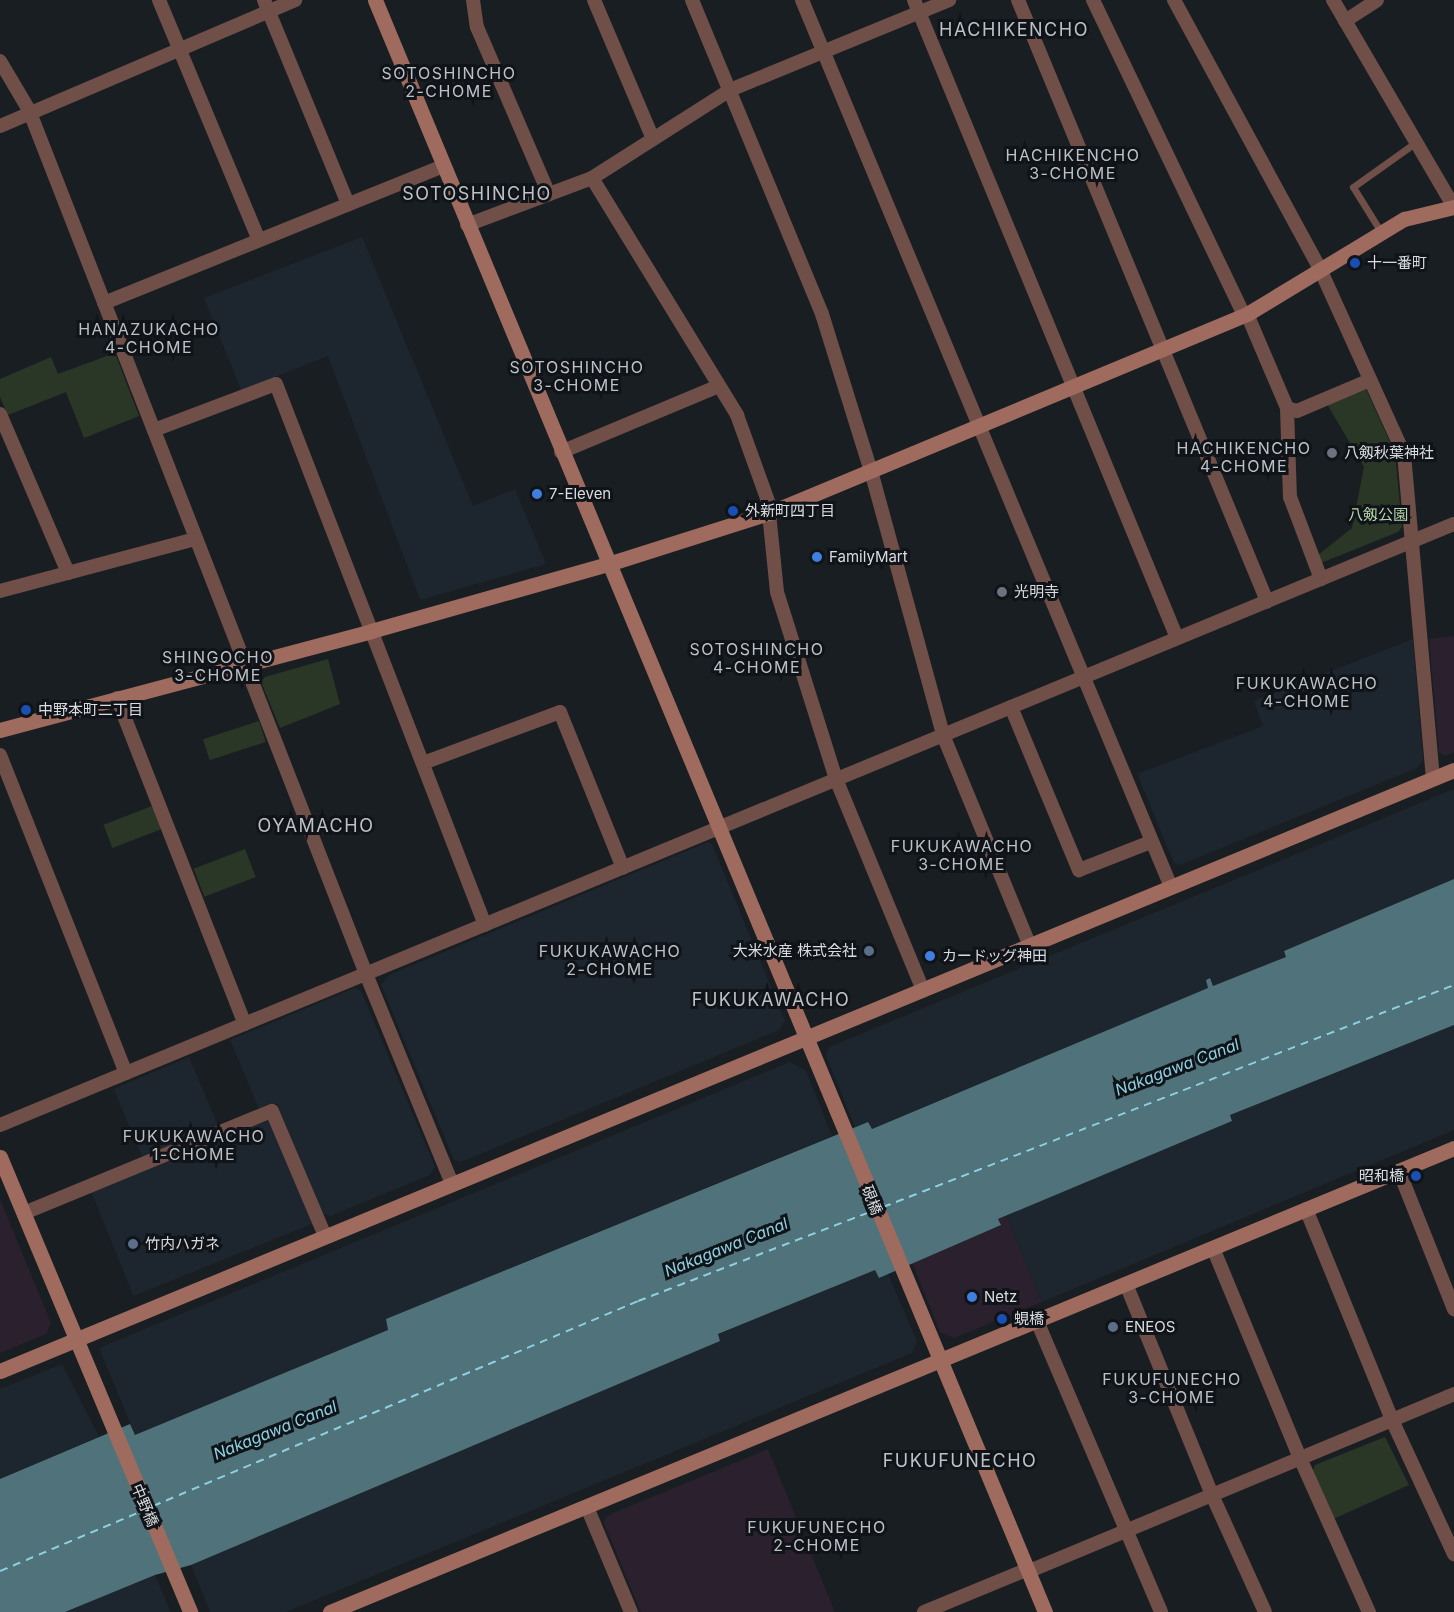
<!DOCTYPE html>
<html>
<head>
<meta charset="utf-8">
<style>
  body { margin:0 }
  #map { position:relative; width:1454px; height:1612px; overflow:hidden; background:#191e22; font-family:Inter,"Noto Sans JP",sans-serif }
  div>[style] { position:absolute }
  .commercial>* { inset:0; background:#2a202e }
  .built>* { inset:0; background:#1d262f; transform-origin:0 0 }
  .green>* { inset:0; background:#2a3726; transform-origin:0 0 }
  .water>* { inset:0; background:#50727a }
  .ferry>* { height:1.5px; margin-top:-0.75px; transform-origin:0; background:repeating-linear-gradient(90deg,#8dd0e0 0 8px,transparent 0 14px) }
  .lane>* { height:7px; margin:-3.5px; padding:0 3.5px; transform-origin:3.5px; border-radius:3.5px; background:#6f4f47 }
  .street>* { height:14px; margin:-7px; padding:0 7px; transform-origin:7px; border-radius:7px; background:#6f4f47 }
  .secondary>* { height:15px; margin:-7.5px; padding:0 7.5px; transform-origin:7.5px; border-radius:7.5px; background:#9e6b5e }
  .dots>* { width:16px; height:16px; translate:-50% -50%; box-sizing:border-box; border:3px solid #101419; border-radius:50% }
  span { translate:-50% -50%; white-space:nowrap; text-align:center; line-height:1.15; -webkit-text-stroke:6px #101419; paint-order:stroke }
  .poi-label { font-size:15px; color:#dadde0 }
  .left { translate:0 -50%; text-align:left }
  .right { translate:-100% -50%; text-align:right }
  .park-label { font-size:15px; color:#b3d5a8 }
  .street-label { font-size:15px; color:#dadde0 }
  .neighbourhood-label { font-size:16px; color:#bcc1c7; letter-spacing:1.5px }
  .water-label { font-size:16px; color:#8dd0e0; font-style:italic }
  .quarter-label { font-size:18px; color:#bcc1c7; letter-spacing:1.5px }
</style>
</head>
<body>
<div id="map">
  <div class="commercial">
    <i style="clip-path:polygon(1454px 636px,1454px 752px,1445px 756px,1439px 752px,1429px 639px)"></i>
    <i style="clip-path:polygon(0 1199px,51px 1323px,46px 1334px,0 1353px)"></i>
    <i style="clip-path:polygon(1006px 1215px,1042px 1302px,954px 1338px,940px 1332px,912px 1262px,1000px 1226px,998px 1219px)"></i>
    <i style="clip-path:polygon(768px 1449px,835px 1612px,641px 1612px,604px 1523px,606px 1516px)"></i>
  </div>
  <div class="built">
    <i style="clip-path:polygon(362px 237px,473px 506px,515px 489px,546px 564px,420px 600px,328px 356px,241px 390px,204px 298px)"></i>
    <i style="clip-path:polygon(1413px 639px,1423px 761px,1417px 768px,1180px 865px,1174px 863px,1137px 774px,1263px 726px,1254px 701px)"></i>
    <i style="clip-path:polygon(1454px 789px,1454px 879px,1284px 951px,1286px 957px,1213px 986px,1210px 978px,1206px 979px,1209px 988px,871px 1129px,868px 1122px,855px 1127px,826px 1056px,829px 1047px)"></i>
    <i style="clip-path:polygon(708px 842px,712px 844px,785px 1021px,779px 1030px,461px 1162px,454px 1160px,381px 985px,389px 975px)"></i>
    <i style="clip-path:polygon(355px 988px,361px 991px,435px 1167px,430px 1175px,330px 1216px,322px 1213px,277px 1103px,259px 1109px,230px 1040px)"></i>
    <i style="clip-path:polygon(1454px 1025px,1454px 1130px,1042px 1302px,1006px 1215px,1232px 1121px,1230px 1115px)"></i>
    <i style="left:189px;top:1057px;width:75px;height:82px;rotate:67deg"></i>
    <i style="clip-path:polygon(790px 1062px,806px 1071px,832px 1136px,386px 1319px,388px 1330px,135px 1435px,99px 1348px)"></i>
    <i style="left:270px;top:1119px;width:113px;height:193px;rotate:68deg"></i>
    <i style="clip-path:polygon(875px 1269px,879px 1277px,888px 1274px,917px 1341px,912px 1353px,286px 1612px,210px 1612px,191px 1565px,719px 1341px,717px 1335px)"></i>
    <i style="clip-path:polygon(62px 1364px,99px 1437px,0 1479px,0 1389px)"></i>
    <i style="clip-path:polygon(155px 1575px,171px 1612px,65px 1612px)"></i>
  </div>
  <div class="green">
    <i style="clip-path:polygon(115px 353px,139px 416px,84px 438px,66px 392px,8px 415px,0 397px,0 379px,51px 357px,58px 374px)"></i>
    <i style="clip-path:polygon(1365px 387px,1395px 453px,1402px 527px,1398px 532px,1321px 563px,1318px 555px,1352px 528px,1364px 467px,1327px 404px)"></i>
    <i style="clip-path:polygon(328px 659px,340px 704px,280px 728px,261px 682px,265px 677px)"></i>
    <i style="left:259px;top:721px;width:22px;height:59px;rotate:72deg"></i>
    <i style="left:152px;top:806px;width:25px;height:52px;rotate:69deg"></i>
    <i style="left:245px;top:849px;width:30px;height:55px;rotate:69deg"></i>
    <i style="clip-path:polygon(1385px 1437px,1409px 1485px,1333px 1519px,1312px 1473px,1315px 1465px)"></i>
  </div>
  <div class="water">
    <i style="clip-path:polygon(1454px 879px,1454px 1025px,1230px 1115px,1232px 1121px,998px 1219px,1001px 1225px,879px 1278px,875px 1270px,718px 1334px,720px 1341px,191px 1565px,155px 1575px,65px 1612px,0 1612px,0 1479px,130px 1424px,135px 1435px,388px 1330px,386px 1319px,868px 1122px,872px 1129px,1208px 988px,1206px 980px,1210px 978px,1213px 986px,1286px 957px,1284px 951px)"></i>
  </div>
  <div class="ferry">
    <i style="left:883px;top:1207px;width:613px;rotate:-21.25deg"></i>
    <i style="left:153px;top:1506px;width:527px;rotate:-22.91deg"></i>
    <i style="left:638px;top:1301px;width:248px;rotate:-21deg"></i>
    <i style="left:0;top:1571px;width:152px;rotate:-22.9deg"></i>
  </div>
  <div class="lane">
    <i style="left:1381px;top:232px;width:53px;rotate:-121.9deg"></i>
    <i style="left:1353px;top:187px;width:77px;rotate:-35.5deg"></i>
  </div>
  <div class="street">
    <i style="left:159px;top:0;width:260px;rotate:67.4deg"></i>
    <i style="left:264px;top:0;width:221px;rotate:67.6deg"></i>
    <i style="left:473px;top:0;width:27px;rotate:82deg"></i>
    <i style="left:477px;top:27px;width:182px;rotate:66.7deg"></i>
    <i style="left:594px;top:0;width:151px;rotate:67deg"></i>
    <i style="left:692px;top:0;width:340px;rotate:67.5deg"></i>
    <i style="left:822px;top:314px;width:164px;rotate:72.7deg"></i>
    <i style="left:871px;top:471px;width:274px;rotate:74.7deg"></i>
    <i style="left:943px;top:735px;width:228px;rotate:67.6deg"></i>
    <i style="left:802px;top:0;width:961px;rotate:67.41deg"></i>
    <i style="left:914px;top:0;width:690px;rotate:67.6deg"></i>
    <i style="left:1018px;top:0;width:651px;rotate:67.5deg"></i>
    <i style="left:1093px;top:0;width:349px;rotate:64.4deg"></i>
    <i style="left:1174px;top:0;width:306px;rotate:61.5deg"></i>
    <i style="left:1320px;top:269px;width:203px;rotate:65.6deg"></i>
    <i style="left:1404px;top:454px;width:326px;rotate:84.9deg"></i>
    <i style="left:1333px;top:0;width:240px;rotate:59.7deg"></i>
    <i style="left:1345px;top:21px;width:38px;rotate:-33deg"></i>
    <i style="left:0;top:61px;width:57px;rotate:59.4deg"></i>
    <i style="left:29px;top:110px;width:927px;rotate:68.69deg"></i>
    <i style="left:366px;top:974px;width:227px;rotate:67.7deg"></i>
    <i style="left:0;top:126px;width:321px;rotate:-23.1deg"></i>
    <i style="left:592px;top:178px;width:278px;rotate:58.5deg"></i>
    <i style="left:737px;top:415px;width:103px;rotate:70.2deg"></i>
    <i style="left:467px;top:225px;width:134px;rotate:-20.6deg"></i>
    <i style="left:592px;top:178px;width:164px;rotate:-32.5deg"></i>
    <i style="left:730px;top:90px;width:237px;rotate:-22.3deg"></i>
    <i style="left:104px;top:303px;width:366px;rotate:-22deg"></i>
    <i style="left:1247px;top:314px;width:102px;rotate:66.9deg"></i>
    <i style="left:1287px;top:408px;width:89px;rotate:88.1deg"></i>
    <i style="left:1290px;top:497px;width:88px;rotate:69.3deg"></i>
    <i style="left:1287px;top:408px;width:10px;rotate:17deg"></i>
    <i style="left:1297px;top:411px;width:79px;rotate:-23deg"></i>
    <i style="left:0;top:414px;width:173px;rotate:66.8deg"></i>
    <i style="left:154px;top:430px;width:130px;rotate:-20.7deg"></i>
    <i style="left:276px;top:384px;width:580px;rotate:68.88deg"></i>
    <i style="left:561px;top:452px;width:171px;rotate:-22.7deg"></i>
    <i style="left:769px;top:513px;width:79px;rotate:84.2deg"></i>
    <i style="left:777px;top:592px;width:196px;rotate:72.5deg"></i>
    <i style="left:836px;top:779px;width:228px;rotate:67.6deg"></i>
    <i style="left:0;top:591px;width:203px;rotate:-14.9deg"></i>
    <i style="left:117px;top:698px;width:350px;rotate:68.6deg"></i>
    <i style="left:1011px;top:707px;width:177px;rotate:67.4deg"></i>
    <i style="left:1079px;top:870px;width:77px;rotate:-21.3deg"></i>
    <i style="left:0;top:755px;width:342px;rotate:68.4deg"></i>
    <i style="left:423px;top:763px;width:146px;rotate:-20.4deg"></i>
    <i style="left:560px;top:712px;width:168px;rotate:68deg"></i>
    <i style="left:0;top:1125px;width:1573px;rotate:-22.46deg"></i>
    <i style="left:1399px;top:1171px;width:149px;rotate:68.3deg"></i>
    <i style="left:1306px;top:1209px;width:228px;rotate:67.8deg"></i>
    <i style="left:1392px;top:1420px;width:148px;rotate:65.2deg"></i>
    <i style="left:24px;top:1213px;width:268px;rotate:-22.4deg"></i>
    <i style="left:272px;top:1111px;width:136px;rotate:67deg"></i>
    <i style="left:1213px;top:1248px;width:227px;rotate:67.5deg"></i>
    <i style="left:1300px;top:1458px;width:169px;rotate:65.9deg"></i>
    <i style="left:1126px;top:1284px;width:228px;rotate:67.8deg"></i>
    <i style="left:1212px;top:1495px;width:128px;rotate:65.6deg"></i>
    <i style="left:1037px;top:1321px;width:316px;rotate:66.9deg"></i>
    <i style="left:587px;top:1507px;width:114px;rotate:67.3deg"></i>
    <i style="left:1027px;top:1572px;width:463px;rotate:-22.6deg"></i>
    <i style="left:924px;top:1612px;width:110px;rotate:-22.4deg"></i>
  </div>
  <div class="secondary">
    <i style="left:375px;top:0;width:1746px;rotate:67.43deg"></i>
    <i style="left:0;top:730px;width:384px;rotate:-14.9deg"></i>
    <i style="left:371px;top:631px;width:246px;rotate:-15.8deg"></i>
    <i style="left:608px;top:564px;width:169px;rotate:-17.6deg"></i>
    <i style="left:769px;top:513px;width:518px;rotate:-22.6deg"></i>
    <i style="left:1247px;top:314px;width:184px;rotate:-31.2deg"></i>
    <i style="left:1404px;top:219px;width:51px;rotate:-13.5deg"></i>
    <i style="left:0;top:1157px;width:493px;rotate:67.3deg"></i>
    <i style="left:0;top:1371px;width:1573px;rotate:-22.46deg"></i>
    <i style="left:330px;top:1612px;width:1216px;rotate:-22.43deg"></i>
  </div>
  <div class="dots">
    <i style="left:1355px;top:263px;background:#1a4fb4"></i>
    <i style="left:1332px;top:453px;background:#6b7280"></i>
    <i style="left:537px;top:494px;background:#3f7fe0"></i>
    <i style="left:733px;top:511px;background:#1a4fb4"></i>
    <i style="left:817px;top:557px;background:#3f7fe0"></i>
    <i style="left:1002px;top:592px;background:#6b7280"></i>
    <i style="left:26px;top:710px;background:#1a4fb4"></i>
    <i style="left:869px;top:951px;background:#5c6f8a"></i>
    <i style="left:930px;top:956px;background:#3f7fe0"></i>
    <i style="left:1416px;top:1176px;background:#1a4fb4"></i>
    <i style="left:133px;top:1244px;background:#5c6f8a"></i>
    <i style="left:972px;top:1297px;background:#3f7fe0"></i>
    <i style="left:1002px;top:1319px;background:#1a4fb4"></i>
    <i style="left:1113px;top:1327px;background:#5c6f8a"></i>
  </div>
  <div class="poi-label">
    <span class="left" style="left:1367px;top:263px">十一番町</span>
    <span class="left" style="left:1344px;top:453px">八剱秋葉神社</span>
    <span class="left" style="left:549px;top:494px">7-Eleven</span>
    <span class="left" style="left:745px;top:511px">外新町四丁目</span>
    <span class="left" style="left:829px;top:557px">FamilyMart</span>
    <span class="left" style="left:1014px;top:592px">光明寺</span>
    <span class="left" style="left:38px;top:710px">中野本町二丁目</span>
    <span class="right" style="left:857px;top:951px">大米水産 株式会社</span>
    <span class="left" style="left:942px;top:956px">カードッグ神田</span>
    <span class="right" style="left:1404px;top:1176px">昭和橋</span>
    <span class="left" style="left:145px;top:1244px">竹内ハガネ</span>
    <span class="left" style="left:984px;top:1297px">Netz</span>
    <span class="left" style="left:1014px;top:1319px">蜆橋</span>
    <span class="left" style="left:1125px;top:1327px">ENEOS</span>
  </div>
  <div class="park-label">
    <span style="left:1378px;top:515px">八剱公園</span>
  </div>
  <div class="street-label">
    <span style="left:872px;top:1200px;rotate:68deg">硯橋</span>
    <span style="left:145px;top:1505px;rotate:67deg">中野橋</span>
  </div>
  <div class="neighbourhood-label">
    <span style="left:449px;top:82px">SOTOSHINCHO<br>2-CHOME</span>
    <span style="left:1073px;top:164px">HACHIKENCHO<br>3-CHOME</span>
    <span style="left:149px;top:338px">HANAZUKACHO<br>4-CHOME</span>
    <span style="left:577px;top:376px">SOTOSHINCHO<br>3-CHOME</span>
    <span style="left:1244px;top:457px">HACHIKENCHO<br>4-CHOME</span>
    <span style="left:757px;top:658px">SOTOSHINCHO<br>4-CHOME</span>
    <span style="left:218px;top:666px">SHINGOCHO<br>3-CHOME</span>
    <span style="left:1307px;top:692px">FUKUKAWACHO<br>4-CHOME</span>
    <span style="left:962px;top:855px">FUKUKAWACHO<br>3-CHOME</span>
    <span style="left:610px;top:960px">FUKUKAWACHO<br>2-CHOME</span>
    <span style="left:194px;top:1145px">FUKUKAWACHO<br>1-CHOME</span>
    <span style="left:1172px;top:1388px">FUKUFUNECHO<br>3-CHOME</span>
    <span style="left:817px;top:1536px">FUKUFUNECHO<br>2-CHOME</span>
  </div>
  <div class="water-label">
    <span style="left:1177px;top:1067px;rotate:-21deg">Nakagawa Canal</span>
    <span style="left:726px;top:1247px;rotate:-22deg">Nakagawa Canal</span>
    <span style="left:275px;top:1430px;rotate:-22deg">Nakagawa Canal</span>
  </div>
  <div class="quarter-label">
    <span style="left:1014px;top:30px">HACHIKENCHO</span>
    <span style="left:477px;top:194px">SOTOSHINCHO</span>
    <span style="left:316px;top:826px">OYAMACHO</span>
    <span style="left:771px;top:1000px">FUKUKAWACHO</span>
    <span style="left:960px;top:1461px">FUKUFUNECHO</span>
  </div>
</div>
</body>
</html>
